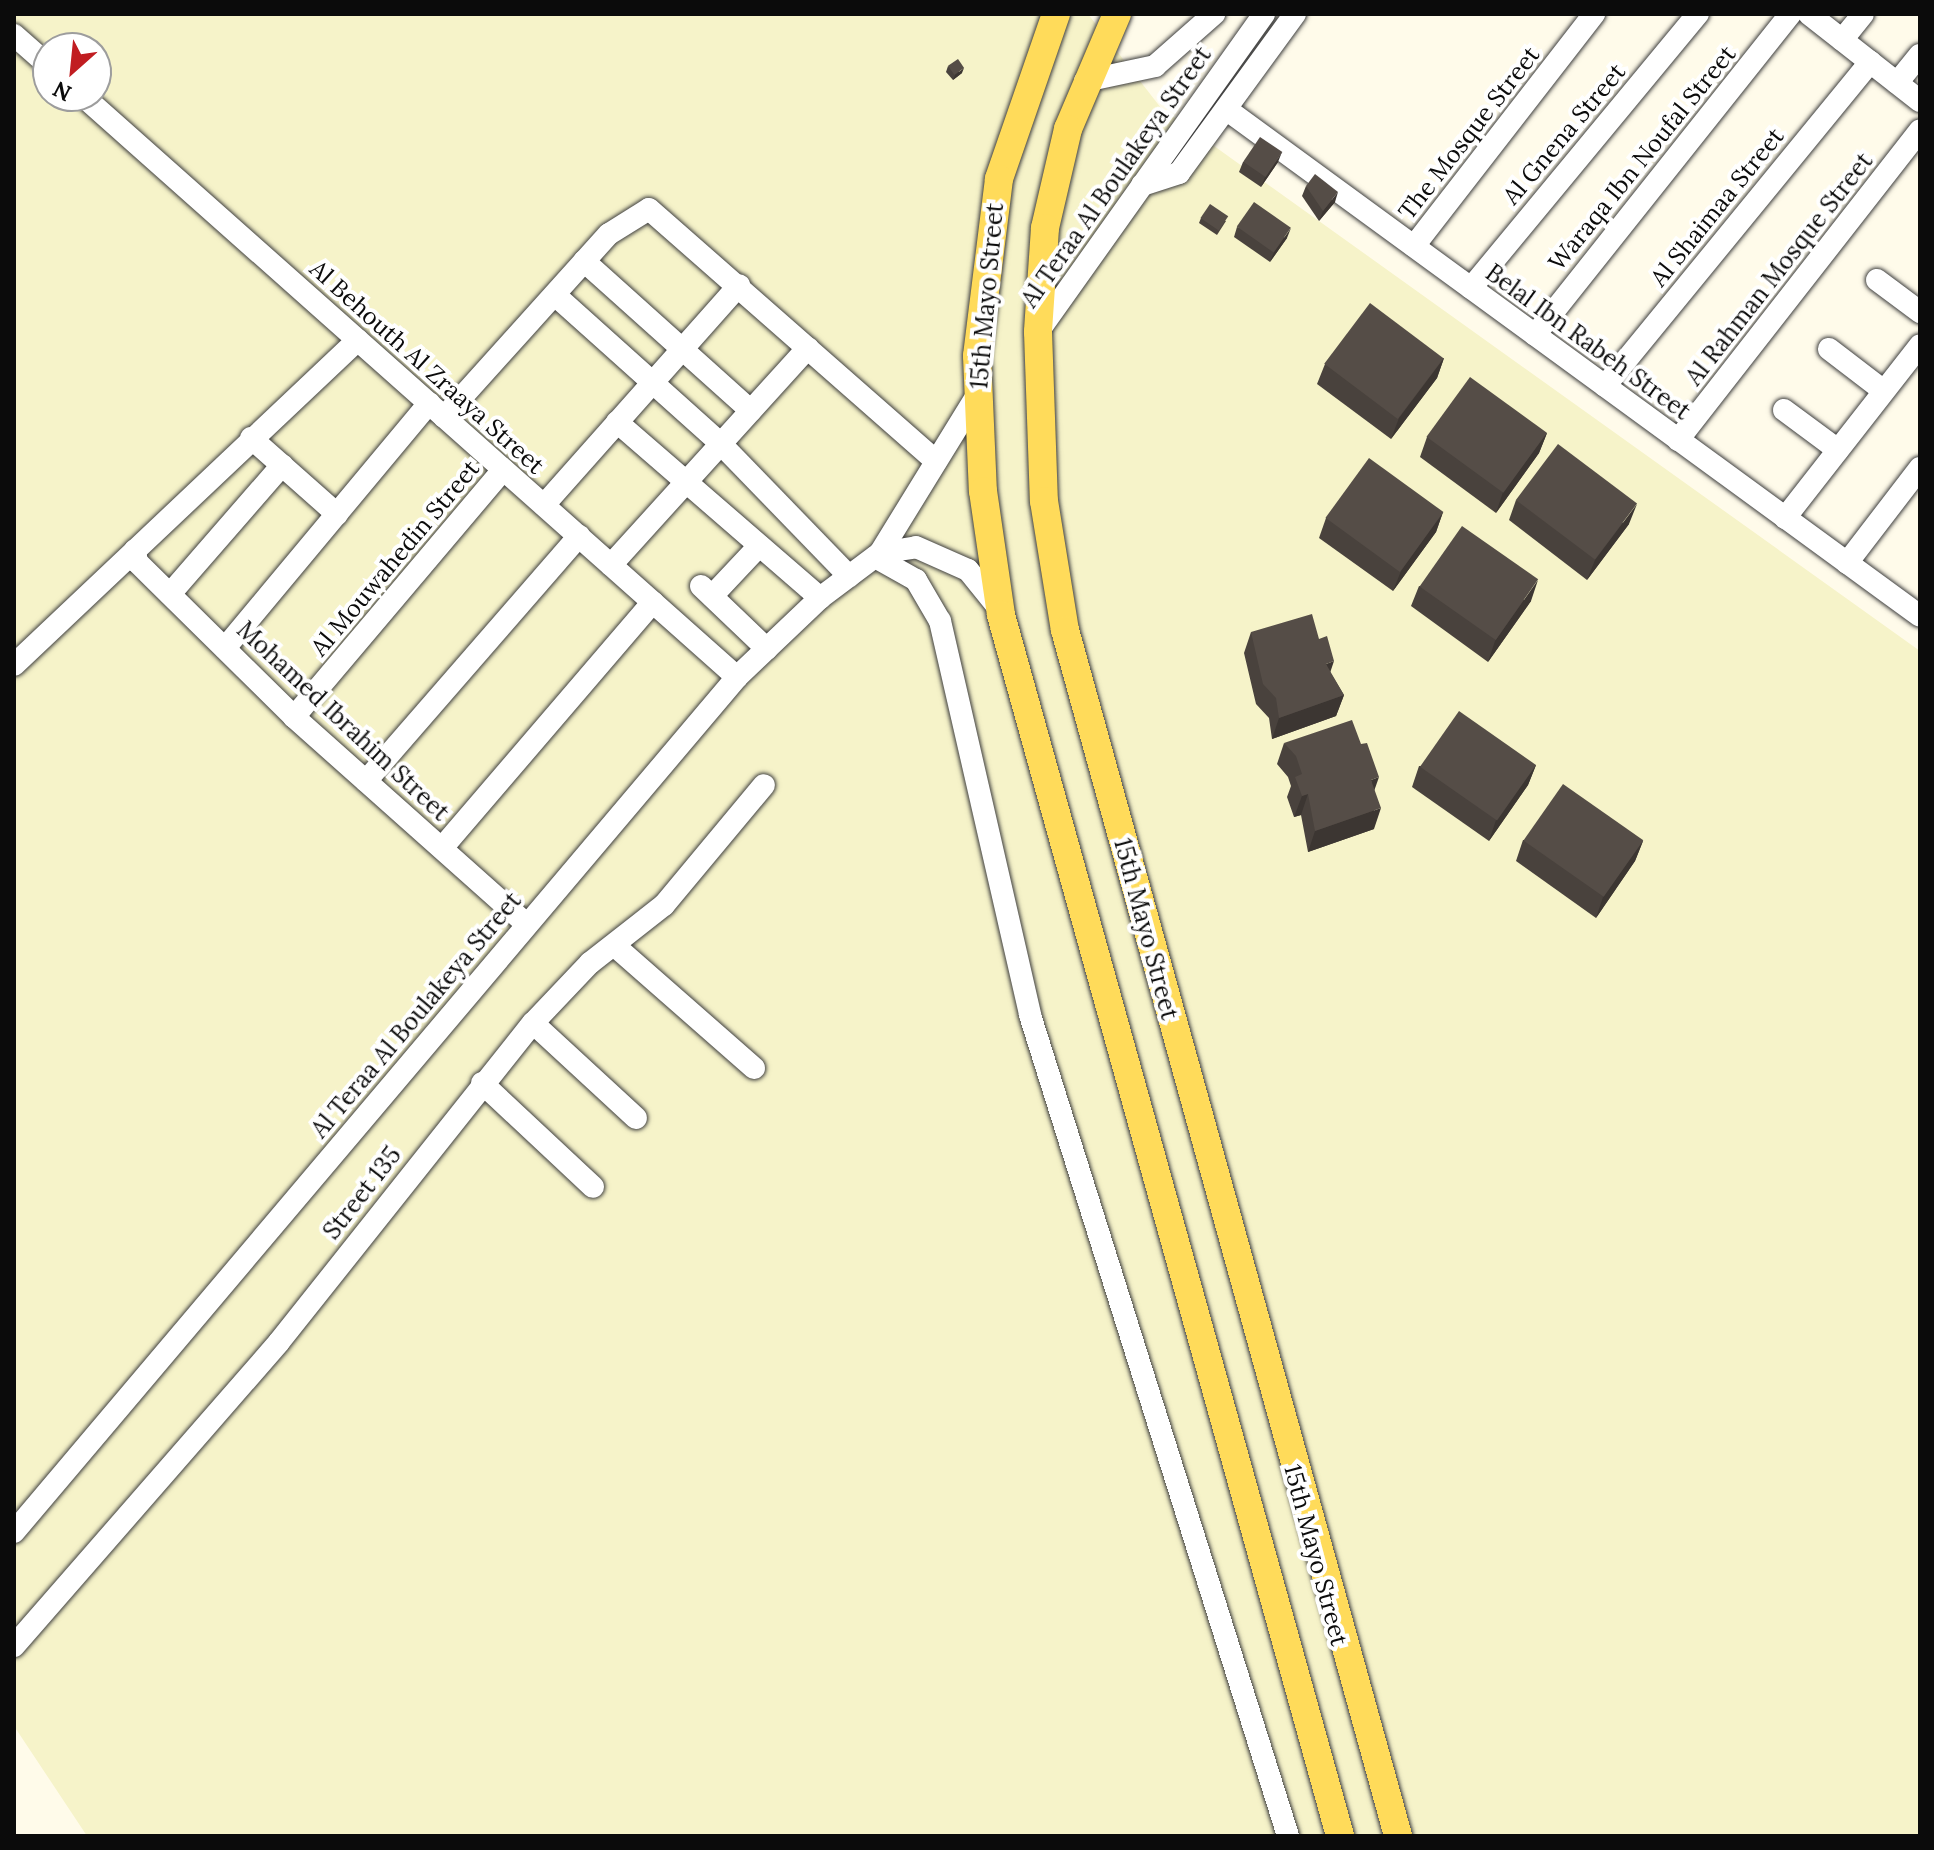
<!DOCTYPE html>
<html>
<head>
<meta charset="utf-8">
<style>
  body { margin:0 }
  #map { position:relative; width:1934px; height:1850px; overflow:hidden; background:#fffbea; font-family:Lora,serif }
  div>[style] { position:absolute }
  .farmland>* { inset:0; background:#f6f3c9 }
  .roads { filter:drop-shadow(0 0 2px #3e3e3e) drop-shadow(0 0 2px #3e3e3e) }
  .minor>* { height:22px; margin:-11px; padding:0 11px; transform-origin:11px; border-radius:11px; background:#fff }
  .major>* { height:28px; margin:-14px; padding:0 14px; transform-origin:14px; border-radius:14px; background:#ffdb5a }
  .wall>* { inset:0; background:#49423d }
  .shaded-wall>* { inset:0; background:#3c3632 }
  .building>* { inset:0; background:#554d47; transform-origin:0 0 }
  span { translate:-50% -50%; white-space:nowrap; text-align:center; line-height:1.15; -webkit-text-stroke:8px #fff; paint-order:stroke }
  .street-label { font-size:24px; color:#0b0b0b }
  .frame { position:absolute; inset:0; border:16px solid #0b0b0b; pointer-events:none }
  .north { position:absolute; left:32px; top:32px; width:80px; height:80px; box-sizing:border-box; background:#fff; border:2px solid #9d9d9d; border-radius:50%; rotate:207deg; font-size:22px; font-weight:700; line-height:32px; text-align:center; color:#0b0b0b }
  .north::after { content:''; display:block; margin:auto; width:28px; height:36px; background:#c11d21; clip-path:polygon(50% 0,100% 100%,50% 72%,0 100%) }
</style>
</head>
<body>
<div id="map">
  <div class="farmland">
    <i style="clip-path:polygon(evenodd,14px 14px,1088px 14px,1161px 108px,1920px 651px,1920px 1836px,87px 1836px,14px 1726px,14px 14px,48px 48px,96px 48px,96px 96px,48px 96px,48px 48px)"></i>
  </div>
  <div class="roads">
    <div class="minor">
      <i style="left:1809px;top:14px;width:141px;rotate:38.1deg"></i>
      <i style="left:14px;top:35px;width:45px;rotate:41.4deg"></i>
      <i style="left:1842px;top:40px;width:33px;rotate:-51deg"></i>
      <i style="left:1085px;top:81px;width:72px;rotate:-12.1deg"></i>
      <i style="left:1155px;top:66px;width:79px;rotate:-41.4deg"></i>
      <i style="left:1897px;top:83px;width:36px;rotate:-51deg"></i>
      <i style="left:83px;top:96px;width:875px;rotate:41.62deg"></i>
      <i style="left:1226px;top:109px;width:859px;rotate:36.15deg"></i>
      <i style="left:1142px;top:185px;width:39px;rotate:-18deg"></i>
      <i style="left:1179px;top:173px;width:197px;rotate:-53.9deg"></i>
      <i style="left:1414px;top:246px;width:294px;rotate:-52.2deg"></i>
      <i style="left:584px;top:261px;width:224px;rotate:41.9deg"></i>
      <i style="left:1877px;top:280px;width:54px;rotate:36.7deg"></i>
      <i style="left:1471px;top:288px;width:356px;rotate:-50.4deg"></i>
      <i style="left:555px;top:295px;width:223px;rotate:41.9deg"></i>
      <i style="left:721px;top:444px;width:184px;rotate:45.9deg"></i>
      <i style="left:1038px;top:332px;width:390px;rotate:-54.6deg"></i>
      <i style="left:1535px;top:335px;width:410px;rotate:-51.5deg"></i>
      <i style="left:1829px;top:349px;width:69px;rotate:37.4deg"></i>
      <i style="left:1605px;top:386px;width:419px;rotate:-50.7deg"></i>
      <i style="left:1784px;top:410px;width:67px;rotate:36.5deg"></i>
      <i style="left:444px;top:417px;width:246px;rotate:-48deg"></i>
      <i style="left:609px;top:234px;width:47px;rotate:-32deg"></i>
      <i style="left:649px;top:209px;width:382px;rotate:41.3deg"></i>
      <i style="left:617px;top:422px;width:269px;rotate:40.9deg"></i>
      <i style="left:251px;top:438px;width:115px;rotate:41.5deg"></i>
      <i style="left:1678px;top:440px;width:393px;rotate:-52deg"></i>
      <i style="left:544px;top:505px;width:294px;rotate:-48.4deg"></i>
      <i style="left:1785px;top:518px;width:219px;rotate:-52deg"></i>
      <i style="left:135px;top:550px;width:12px;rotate:81deg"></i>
      <i style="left:137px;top:562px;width:221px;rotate:44.6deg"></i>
      <i style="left:294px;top:717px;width:311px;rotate:41.7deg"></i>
      <i style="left:880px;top:553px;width:187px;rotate:-58.4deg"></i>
      <i style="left:875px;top:557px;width:47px;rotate:29.3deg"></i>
      <i style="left:916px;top:580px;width:48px;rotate:59.7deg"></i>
      <i style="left:940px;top:621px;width:404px;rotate:77.1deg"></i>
      <i style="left:1030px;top:1015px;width:861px;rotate:72.55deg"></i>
      <i style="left:1847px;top:563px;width:120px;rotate:-52.5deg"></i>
      <i style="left:611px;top:565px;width:293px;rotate:-47.8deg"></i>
      <i style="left:701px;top:586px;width:91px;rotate:43.7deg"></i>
      <i style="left:170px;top:594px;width:171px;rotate:-49deg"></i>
      <i style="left:712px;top:596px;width:69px;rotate:-46.8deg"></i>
      <i style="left:225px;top:648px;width:319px;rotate:-50.2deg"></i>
      <i style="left:14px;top:665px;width:473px;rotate:-43.4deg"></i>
      <i style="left:294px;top:717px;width:324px;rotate:-49.8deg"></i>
      <i style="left:366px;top:781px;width:325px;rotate:-49deg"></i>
      <i style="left:442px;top:848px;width:324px;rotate:-49.4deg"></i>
      <i style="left:615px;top:946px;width:185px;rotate:41.3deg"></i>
      <i style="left:533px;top:1023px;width:140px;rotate:42.7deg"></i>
      <i style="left:482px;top:1083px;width:152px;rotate:43.1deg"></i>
      <i style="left:14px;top:1532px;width:1120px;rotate:-49.78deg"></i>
      <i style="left:737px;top:677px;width:115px;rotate:-43.6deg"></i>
      <i style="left:820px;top:598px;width:75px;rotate:-36.9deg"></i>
      <i style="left:880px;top:553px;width:36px;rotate:-9deg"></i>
      <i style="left:916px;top:547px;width:57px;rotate:23.9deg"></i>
      <i style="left:968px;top:570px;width:46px;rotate:51.1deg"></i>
      <i style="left:14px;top:1646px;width:403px;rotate:-48.9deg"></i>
      <i style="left:279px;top:1342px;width:408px;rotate:-51.5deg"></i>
      <i style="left:533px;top:1023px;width:83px;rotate:-46.5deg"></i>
      <i style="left:590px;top:963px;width:94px;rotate:-38.1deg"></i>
      <i style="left:664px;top:905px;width:156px;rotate:-50.2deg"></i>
    </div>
    <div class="major">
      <i style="left:1056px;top:14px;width:175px;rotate:109.1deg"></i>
      <i style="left:999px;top:179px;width:178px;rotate:97.1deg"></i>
      <i style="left:977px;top:356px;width:135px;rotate:87.5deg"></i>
      <i style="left:983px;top:491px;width:125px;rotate:81.7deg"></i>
      <i style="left:1001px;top:615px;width:1267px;rotate:74.48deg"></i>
      <i style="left:1117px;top:14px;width:125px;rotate:113.1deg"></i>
      <i style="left:1068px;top:129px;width:102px;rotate:103.1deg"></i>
      <i style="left:1045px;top:228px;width:104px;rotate:93.9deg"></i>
      <i style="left:1038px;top:332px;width:169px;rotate:88deg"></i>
      <i style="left:1044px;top:501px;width:131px;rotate:80.8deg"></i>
      <i style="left:1065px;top:630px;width:1251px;rotate:74.56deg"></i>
    </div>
  </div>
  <div class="wall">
    <i style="clip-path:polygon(948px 66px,962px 73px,953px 80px,946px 72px)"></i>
    <i style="clip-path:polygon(1243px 162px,1278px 162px,1261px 187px,1239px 172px)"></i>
    <i style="clip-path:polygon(1306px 186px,1335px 202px,1319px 221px,1302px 196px)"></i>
    <i style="clip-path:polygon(1201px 218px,1226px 221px,1217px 235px,1199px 223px)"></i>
    <i style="clip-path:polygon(1237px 227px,1287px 238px,1270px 262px,1234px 237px)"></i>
    <i style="clip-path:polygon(1444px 358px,1437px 378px,1391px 439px,1317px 384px,1325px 364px)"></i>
    <i style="clip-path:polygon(1547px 433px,1539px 453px,1496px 513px,1420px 457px,1427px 437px)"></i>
    <i style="clip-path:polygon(1516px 500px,1629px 524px,1587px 580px,1509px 520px)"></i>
    <i style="clip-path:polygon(1443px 512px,1436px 532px,1393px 591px,1319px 538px,1326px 518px)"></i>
    <i style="clip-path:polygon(1419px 586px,1531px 601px,1488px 662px,1411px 606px)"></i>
    <i style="clip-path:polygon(1251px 632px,1330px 672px,1344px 695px,1336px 716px,1272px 739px,1269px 718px,1256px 704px,1244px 653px)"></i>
    <i style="clip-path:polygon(1284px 743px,1374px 789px,1374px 829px,1308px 852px,1301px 815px,1294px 817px,1287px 797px,1291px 786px,1288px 777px,1277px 764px)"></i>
    <i style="clip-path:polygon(1536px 765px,1528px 785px,1489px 841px,1412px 787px,1419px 766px)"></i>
    <i style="clip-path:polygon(1523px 840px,1643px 841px,1635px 861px,1596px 918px,1516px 861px)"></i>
  </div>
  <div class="shaded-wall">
    <i style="clip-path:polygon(964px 68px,962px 73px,953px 80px,955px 75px)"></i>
    <i style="clip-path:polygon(1282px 152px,1278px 162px,1261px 187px,1265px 177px)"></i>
    <i style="clip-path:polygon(1338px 192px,1335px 202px,1319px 221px,1323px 211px)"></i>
    <i style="clip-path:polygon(1291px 228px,1287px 238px,1270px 262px,1274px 252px)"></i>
    <i style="clip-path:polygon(1444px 358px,1437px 378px,1391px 439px,1399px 418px)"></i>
    <i style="clip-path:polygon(1547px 433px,1539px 453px,1496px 513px,1503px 492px)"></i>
    <i style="clip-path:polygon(1637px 504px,1629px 524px,1587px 580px,1595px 560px)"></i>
    <i style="clip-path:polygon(1443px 512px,1436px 532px,1393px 591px,1401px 571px)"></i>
    <i style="clip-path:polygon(1538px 580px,1531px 601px,1488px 662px,1495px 641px)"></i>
    <i style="clip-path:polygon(1334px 661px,1327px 682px,1326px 664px)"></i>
    <i style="clip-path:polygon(1344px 695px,1336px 716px,1272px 739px,1279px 718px)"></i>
    <i style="clip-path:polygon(1536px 765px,1528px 785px,1489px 841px,1496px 820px)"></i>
    <i style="clip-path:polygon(1379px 777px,1372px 797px,1371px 780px)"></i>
    <i style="clip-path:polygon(1308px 794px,1301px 815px,1294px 817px,1302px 796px)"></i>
    <i style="clip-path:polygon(1381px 808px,1374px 829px,1308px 852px,1315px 831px)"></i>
    <i style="clip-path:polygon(1643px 841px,1635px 861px,1596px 918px,1603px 897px)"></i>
  </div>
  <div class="building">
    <i style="left:958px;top:59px;width:11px;height:12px;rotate:56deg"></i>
    <i style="left:1260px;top:137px;width:27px;height:30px;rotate:34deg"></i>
    <i style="clip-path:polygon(1315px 174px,1338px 192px,1323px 211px,1306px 186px)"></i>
    <i style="left:1254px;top:202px;width:45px;height:30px;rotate:35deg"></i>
    <i style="left:1210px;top:204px;width:22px;height:17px;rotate:34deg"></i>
    <i style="left:1370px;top:303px;width:92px;height:76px;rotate:37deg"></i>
    <i style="left:1470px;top:377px;width:95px;height:74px;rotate:36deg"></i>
    <i style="left:1558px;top:444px;width:99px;height:70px;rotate:37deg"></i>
    <i style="left:1369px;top:458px;width:92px;height:74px;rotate:36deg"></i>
    <i style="left:1462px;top:526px;width:93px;height:74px;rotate:35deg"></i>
    <i style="clip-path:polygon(1312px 614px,1319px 639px,1327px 636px,1334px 661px,1326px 664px,1344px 695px,1279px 718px,1276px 698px,1263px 684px,1251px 632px)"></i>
    <i style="left:1459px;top:711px;width:94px;height:68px;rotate:35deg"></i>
    <i style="clip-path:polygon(1352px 720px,1361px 744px,1367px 743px,1379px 777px,1371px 780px,1381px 808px,1315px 831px,1308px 794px,1302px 796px,1295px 777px,1302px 774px,1296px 756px,1284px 743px)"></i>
    <i style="left:1563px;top:784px;width:98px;height:69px;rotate:35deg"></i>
  </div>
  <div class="street-label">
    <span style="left:1469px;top:133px;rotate:-52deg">The Mosque Street</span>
    <span style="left:1564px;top:134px;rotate:-50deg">Al Gnena Street</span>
    <span style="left:1642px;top:158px;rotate:-51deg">Waraqa Ibn Noufal Street</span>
    <span style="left:1116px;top:177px;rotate:-55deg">Al Teraa Al Boulakeya Street</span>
    <span style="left:1717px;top:207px;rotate:-51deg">Al Shaimaa Street</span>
    <span style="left:1779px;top:269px;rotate:-52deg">Al Rahman Mosque Street</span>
    <span style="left:987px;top:296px;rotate:-85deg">15th Mayo Street</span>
    <span style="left:1588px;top:342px;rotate:36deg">Belal Ibn Rabeh Street</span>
    <span style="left:427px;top:367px;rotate:42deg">Al Behouth Al Zraaya Street</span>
    <span style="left:395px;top:558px;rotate:-50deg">Al Mouwahedin Street</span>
    <span style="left:343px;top:721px;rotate:43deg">Mohamed Ibrahim Street</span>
    <span style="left:1146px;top:929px;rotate:75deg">15th Mayo Street</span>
    <span style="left:416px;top:1015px;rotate:-50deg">Al Teraa Al Boulakeya Street</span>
    <span style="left:362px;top:1193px;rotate:-52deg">Street 135</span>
    <span style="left:1316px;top:1555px;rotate:75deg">15th Mayo Street</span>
  </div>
  <div class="frame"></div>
  <div class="north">N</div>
</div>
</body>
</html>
